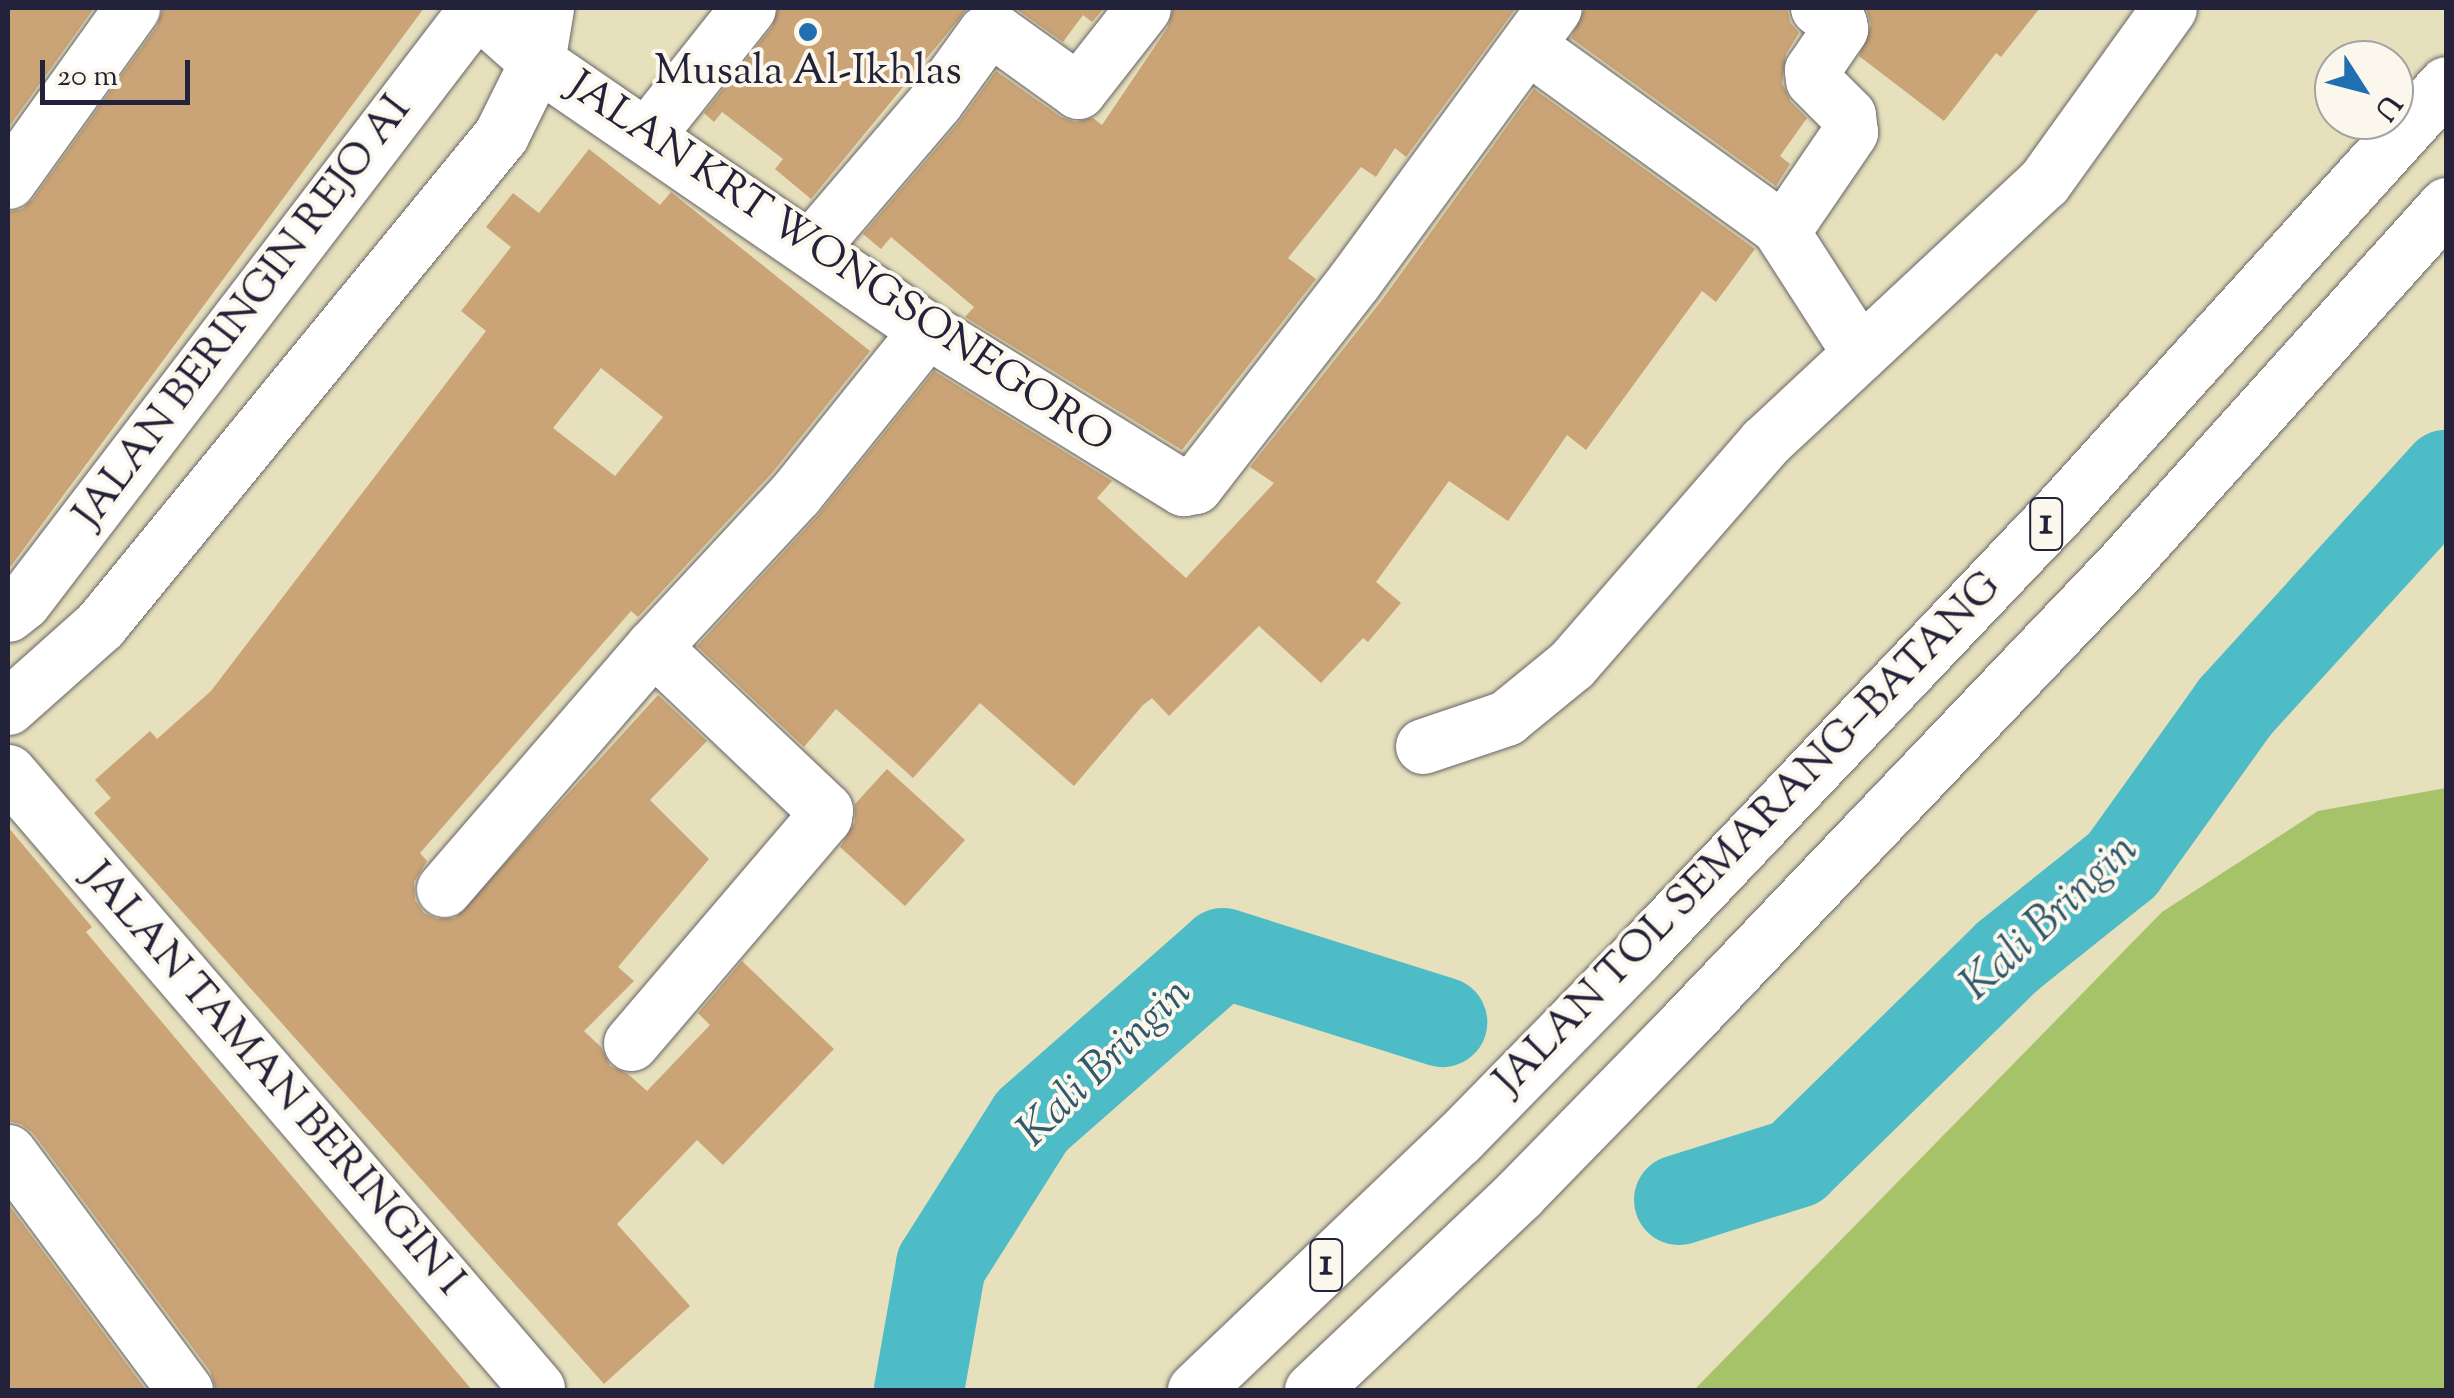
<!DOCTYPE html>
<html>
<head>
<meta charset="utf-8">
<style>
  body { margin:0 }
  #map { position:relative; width:2454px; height:1398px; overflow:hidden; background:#e7e0bc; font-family:"Sorts Mill Goudy",serif }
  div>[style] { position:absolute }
  .green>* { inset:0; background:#a6c36a }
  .river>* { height:90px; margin:-45px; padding:0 45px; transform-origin:45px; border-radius:45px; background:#4ebcc6 }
  .building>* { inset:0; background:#caa476 }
  .roads { filter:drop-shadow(0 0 2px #676468) drop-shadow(0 0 2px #676468) }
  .minor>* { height:55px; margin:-27.5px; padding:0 27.5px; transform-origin:27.5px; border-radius:27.5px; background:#fff }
  .tertiary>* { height:55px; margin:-27.5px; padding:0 27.5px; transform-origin:27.5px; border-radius:27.5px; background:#fff }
  .motorway>* { height:55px; margin:-27.5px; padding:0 27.5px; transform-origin:27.5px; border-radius:27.5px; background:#fff }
  .dots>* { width:28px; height:28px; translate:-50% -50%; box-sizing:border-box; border:5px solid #fbf7ec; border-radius:50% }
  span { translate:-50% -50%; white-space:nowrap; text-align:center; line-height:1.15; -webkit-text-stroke:8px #fbf7ec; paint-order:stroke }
  .shield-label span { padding:2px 8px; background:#fbf7ec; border:2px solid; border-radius:8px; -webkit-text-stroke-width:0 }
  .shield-label { font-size:40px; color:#22223b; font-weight:700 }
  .poi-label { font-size:42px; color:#22223b }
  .street-label { font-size:42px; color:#22223b }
  .water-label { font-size:45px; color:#31586c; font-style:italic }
  .frame { position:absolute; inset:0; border:10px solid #22223b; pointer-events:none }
  .north { position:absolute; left:2314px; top:40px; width:100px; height:100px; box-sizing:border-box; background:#fbf7ec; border:2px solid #a4a2a5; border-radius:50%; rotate:126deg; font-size:28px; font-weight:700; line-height:40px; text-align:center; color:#22223b }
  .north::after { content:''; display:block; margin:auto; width:35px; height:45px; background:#1f6fb2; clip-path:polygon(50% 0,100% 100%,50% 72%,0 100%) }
  .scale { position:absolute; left:40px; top:60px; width:150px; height:45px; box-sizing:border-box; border:5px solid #22223b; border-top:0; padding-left:12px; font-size:30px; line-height:35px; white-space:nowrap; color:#22223b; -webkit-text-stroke:8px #fbf7ec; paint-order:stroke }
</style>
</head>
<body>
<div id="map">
  <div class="green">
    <i style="clip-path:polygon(2446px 788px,2446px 1390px,1694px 1390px,2162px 912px,2318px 811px)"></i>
  </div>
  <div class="river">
    <i style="left:1679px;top:1200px;width:123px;rotate:-17.5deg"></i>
    <i style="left:1796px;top:1163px;width:296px;rotate:-44.3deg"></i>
    <i style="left:2008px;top:956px;width:146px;rotate:-38.6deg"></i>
    <i style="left:2122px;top:865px;width:194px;rotate:-54.4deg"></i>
    <i style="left:2235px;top:707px;width:314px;rotate:-47.7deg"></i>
    <i style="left:919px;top:1390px;width:127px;rotate:-80deg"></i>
    <i style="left:941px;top:1265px;width:170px;rotate:-57.7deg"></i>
    <i style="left:1032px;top:1121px;width:254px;rotate:-41.3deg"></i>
    <i style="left:1223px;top:953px;width:230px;rotate:17.5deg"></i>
  </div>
  <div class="building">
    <i style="clip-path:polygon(8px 8px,94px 8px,8px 128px)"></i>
    <i style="clip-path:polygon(163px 8px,424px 8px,8px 570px,8px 212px,22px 209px,33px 199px,157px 26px)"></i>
    <i style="clip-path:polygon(778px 8px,968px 8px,811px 199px,775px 169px,783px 159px,722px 112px,714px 122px,704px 113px,772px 27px)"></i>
    <i style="clip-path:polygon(1015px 8px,1104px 8px,1092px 22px,1083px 15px,1063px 42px)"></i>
    <i style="clip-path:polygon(1173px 8px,1516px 8px,1406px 157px,1395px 148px,1376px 177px,1361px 167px,1288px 258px,1316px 279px,1182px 450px,965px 317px,974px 307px,891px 237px,881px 249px,863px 234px,959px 122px,996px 71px,1061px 117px,1075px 122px,1093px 118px,1102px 125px,1168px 27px)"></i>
    <i style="clip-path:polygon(1585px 8px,1787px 8px,1790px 22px,1799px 33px,1786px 54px,1782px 83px,1791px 102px,1807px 118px,1780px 156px,1790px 164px,1776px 186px,1571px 38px)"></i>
    <i style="clip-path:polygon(1866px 8px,2040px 8px,2001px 57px,1996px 53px,1944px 121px,1859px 56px,1871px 25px)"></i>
    <i style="clip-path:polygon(1534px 89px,1755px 249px,1716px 302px,1702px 291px,1586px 450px,1567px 435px,1508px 521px,1449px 481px,1376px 582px,1401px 603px,1368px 642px,1363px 638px,1321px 683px,1259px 626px,1169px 716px,1152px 698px,1143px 705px,1074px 786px,980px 703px,913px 778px,836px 709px,804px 747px,697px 646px,819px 514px,934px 371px,1112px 481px,1097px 498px,1186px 578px,1274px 483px,1250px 467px,1382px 300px)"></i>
    <i style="clip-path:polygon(evenodd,589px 149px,660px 205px,671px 192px,870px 351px,772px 473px,638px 617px,631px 611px,420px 853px,427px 861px,414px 882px,415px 900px,424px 913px,437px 919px,455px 918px,658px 695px,707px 741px,650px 800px,709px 859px,618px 967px,634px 981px,584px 1031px,601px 1047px,610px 1066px,628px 1074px,647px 1091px,710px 1025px,698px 1013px,742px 961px,834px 1049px,723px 1165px,697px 1140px,617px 1224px,690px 1306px,604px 1384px,94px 813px,111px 798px,95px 780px,150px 731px,157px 739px,211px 691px,486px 331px,461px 311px,511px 247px,486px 227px,513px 193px,539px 213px,589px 149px,601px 368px,663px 417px,615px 476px,553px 428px,601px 368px)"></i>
    <i style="clip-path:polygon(887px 769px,965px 840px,905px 906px,840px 847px,855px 822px,855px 804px)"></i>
    <i style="clip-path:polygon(8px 827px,92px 927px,86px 932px,472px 1390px,216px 1390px,210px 1371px,33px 1133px,21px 1124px,8px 1121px)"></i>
    <i style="clip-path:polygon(8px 1204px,146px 1390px,8px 1390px)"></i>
  </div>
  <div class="roads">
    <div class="minor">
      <i style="left:476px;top:8px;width:81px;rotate:41.5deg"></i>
      <i style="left:537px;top:62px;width:473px;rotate:34.5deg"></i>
      <i style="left:927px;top:330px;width:301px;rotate:31.7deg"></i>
      <i style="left:1183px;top:488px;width:12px;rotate:-9deg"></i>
      <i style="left:1195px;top:486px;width:259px;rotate:-52.2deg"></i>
      <i style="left:1354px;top:281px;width:338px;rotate:-53.8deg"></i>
      <i style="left:1528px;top:46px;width:308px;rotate:35.8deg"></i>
      <i style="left:1778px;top:226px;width:10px;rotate:-17deg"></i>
      <i style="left:1788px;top:223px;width:110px;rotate:-55.7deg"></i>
      <i style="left:1850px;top:132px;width:17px;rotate:-97deg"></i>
      <i style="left:1848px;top:115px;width:49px;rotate:-135deg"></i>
      <i style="left:1813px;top:80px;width:10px;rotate:-96deg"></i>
      <i style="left:1812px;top:70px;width:50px;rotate:-55.7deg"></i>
      <i style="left:1840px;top:29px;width:6px;rotate:-99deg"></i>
      <i style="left:1839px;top:23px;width:26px;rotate:-144deg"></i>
      <i style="left:647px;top:135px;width:162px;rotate:-51.5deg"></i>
      <i style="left:8px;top:181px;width:213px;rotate:-54.4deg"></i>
      <i style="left:1778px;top:226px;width:151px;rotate:57.2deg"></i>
      <i style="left:810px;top:248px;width:192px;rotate:-49.4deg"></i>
      <i style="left:935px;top:102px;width:85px;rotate:-54.1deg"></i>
      <i style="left:985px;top:33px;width:11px;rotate:-5deg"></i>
      <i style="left:996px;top:32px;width:101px;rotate:35.7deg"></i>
      <i style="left:1078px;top:91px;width:105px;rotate:-51.9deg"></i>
      <i style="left:8px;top:614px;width:19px;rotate:-39deg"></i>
      <i style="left:23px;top:602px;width:748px;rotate:-52.61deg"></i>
      <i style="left:1423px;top:746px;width:88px;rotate:-18.6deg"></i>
      <i style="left:1506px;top:718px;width:85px;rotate:-39.3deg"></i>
      <i style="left:1572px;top:664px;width:294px;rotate:-49deg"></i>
      <i style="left:1765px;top:442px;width:381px;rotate:-43deg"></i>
      <i style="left:2044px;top:182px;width:214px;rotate:-54.3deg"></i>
      <i style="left:8px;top:772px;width:812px;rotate:49.35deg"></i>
      <i style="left:444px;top:889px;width:320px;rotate:-49.2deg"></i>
      <i style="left:653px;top:647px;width:210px;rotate:-47.1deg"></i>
      <i style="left:796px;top:493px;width:209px;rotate:-51.2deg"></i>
      <i style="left:631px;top:1043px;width:297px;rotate:-49.5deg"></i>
      <i style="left:824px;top:817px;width:7px;rotate:-82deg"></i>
      <i style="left:825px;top:810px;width:237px;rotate:-136.5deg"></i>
      <i style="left:8px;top:1152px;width:297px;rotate:53.4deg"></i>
    </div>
    <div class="tertiary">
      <i style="left:8px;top:707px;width:123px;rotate:-41.7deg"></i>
      <i style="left:100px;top:625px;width:633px;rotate:-50.7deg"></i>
      <i style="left:501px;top:135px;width:81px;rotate:-63.7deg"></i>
      <i style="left:537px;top:62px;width:55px;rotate:-80.5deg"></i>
    </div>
    <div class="motorway">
      <i style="left:1195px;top:1390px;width:364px;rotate:-43.7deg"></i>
      <i style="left:1458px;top:1139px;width:256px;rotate:-45.6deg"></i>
      <i style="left:1637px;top:956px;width:616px;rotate:-46.51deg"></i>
      <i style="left:2061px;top:509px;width:573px;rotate:-47.83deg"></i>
      <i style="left:1312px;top:1390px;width:285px;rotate:-43.4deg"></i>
      <i style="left:1519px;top:1194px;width:235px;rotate:-45.7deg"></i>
      <i style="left:1683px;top:1026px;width:638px;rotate:-46.4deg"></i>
      <i style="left:2123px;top:564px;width:483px;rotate:-48deg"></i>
    </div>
  </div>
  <div class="dots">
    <i style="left:808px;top:32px;background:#1f6fb2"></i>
  </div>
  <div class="shield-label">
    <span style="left:2046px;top:524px">1</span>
    <span style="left:1326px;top:1265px">1</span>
  </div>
  <div class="poi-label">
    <span style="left:808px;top:73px">Musala Al-Ikhlas</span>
  </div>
  <div class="street-label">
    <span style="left:839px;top:264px;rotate:34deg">JALAN KRT WONGSONEGORO</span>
    <span style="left:244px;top:313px;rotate:-53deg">JALAN BERINGIN REJO AI</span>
    <span style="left:1749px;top:835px;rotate:-46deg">JALAN TOL SEMARANG–BATANG</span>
    <span style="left:272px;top:1080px;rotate:49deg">JALAN TAMAN BERINGIN I</span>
  </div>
  <div class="water-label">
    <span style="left:2051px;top:919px;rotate:-43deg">Kali Bringin</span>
    <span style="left:1106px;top:1064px;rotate:-44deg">Kali Bringin</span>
  </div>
  <div class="frame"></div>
  <div class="north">U</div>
  <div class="scale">20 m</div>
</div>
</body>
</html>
